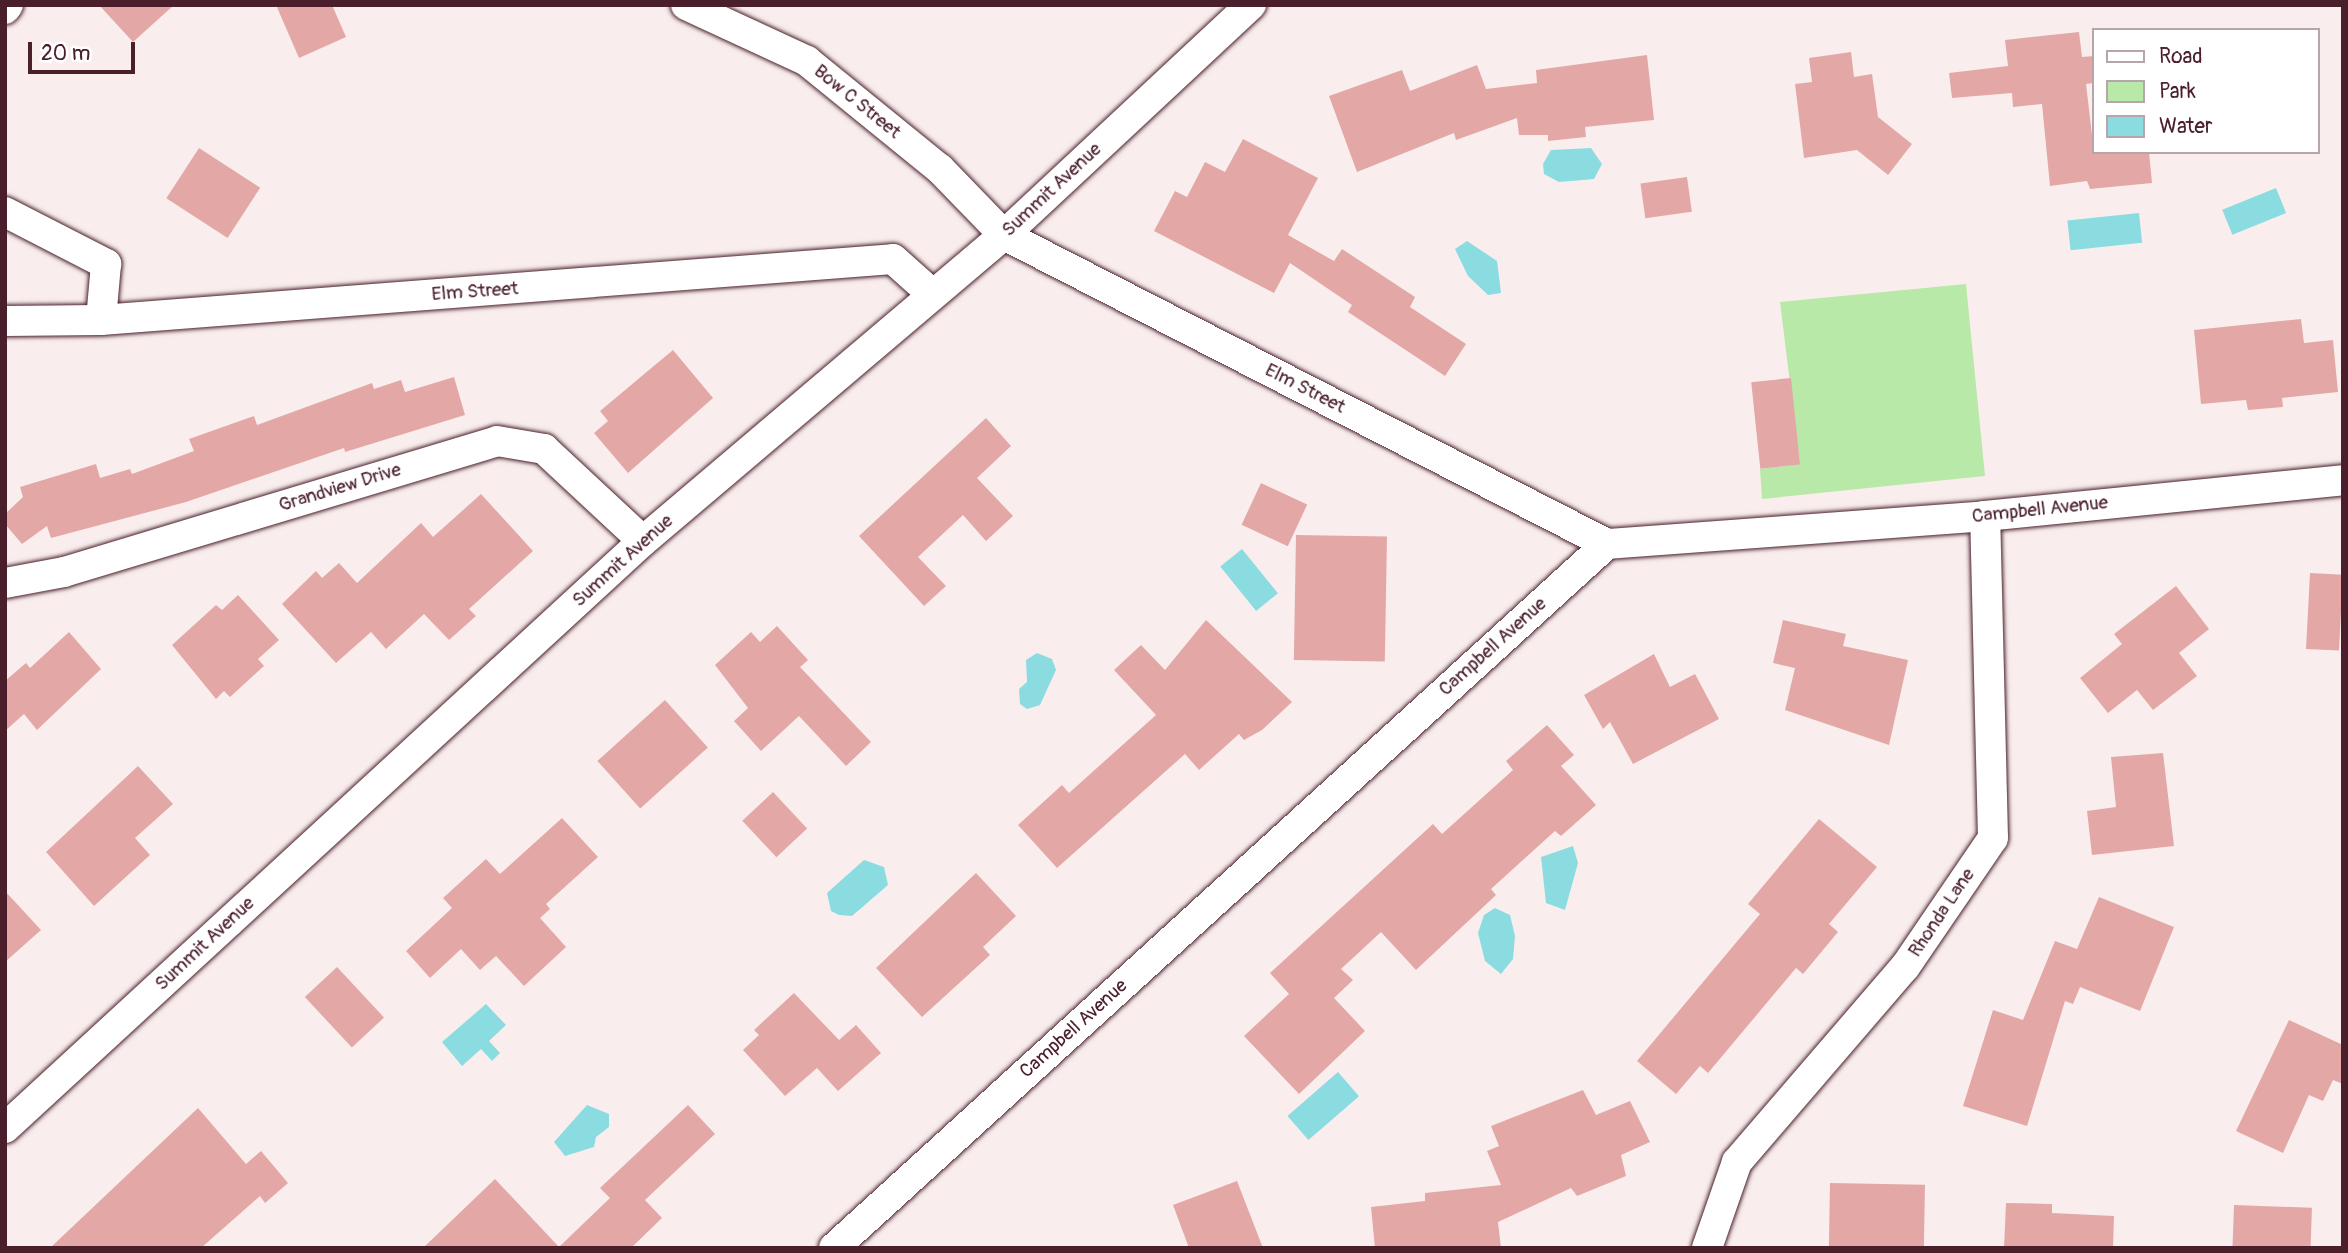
<!DOCTYPE html>
<html>
<head>
<meta charset="utf-8">
<style>
  body { margin:0 }
  #map { position:relative; width:2348px; height:1253px; overflow:hidden; background:#f9eeed; font-family:Pangolin,sans-serif }
  div>[style] { position:absolute }
  .green>* { inset:0; background:#b9e9a9 }
  .water>* { inset:0; background:#8adce1; transform-origin:0 0 }
  .building>* { inset:0; background:#e3a8a6; transform-origin:0 0 }
  .roads { filter:drop-shadow(0 0 2px #4a1f2b) drop-shadow(0 0 2px #4a1f2b) }
  .minor>* { height:30px; margin:-15px; padding:0 15px; transform-origin:15px; border-radius:15px; background:#fff }
  span { translate:-50% -50%; white-space:nowrap; text-align:center; line-height:1.15; -webkit-text-stroke:6px #fff; paint-order:stroke }
  .street-label { font-size:19px; color:#4a1f2b }
  .frame { position:absolute; inset:0; border:7px solid #4a1f2b; pointer-events:none }
  .legend { position:absolute; left:2092px; top:28px; width:228px; height:126px; box-sizing:border-box; background:#fff; border:2px solid #b7a5aa; margin:0; padding:9px 12px; list-style:none; font-size:21px; color:#4a1f2b }
  .legend li { display:flex; align-items:center; gap:14px; height:35px }
  .legend b { width:35px; border:2px solid #b7a5aa }
  .scale { position:absolute; left:28px; top:42px; width:107px; height:32px; box-sizing:border-box; border:4px solid #4a1f2b; border-top:0; padding-left:9px; font-size:21px; line-height:24px; white-space:nowrap; color:#4a1f2b; -webkit-text-stroke:5px #fff; paint-order:stroke }
</style>
</head>
<body>
<div id="map">
  <div class="green">
    <i style="clip-path:polygon(1966px 284px,1985px 476px,1762px 499px,1760px 469px,1800px 464px,1780px 302px)"></i>
  </div>
  <div class="water">
    <i style="clip-path:polygon(1591px 148px,1602px 164px,1594px 179px,1559px 182px,1544px 174px,1543px 164px,1551px 150px)"></i>
    <i style="left:2276px;top:188px;width:27px;height:58px;rotate:68deg"></i>
    <i style="left:2139px;top:213px;width:30px;height:72px;rotate:84deg"></i>
    <i style="clip-path:polygon(1467px 241px,1497px 261px,1501px 293px,1488px 295px,1468px 276px,1455px 249px)"></i>
    <i style="left:1242px;top:549px;width:57px;height:28px;rotate:51deg"></i>
    <i style="clip-path:polygon(1037px 653px,1052px 659px,1056px 670px,1040px 705px,1027px 709px,1020px 704px,1019px 689px,1027px 682px,1026px 660px)"></i>
    <i style="clip-path:polygon(1573px 846px,1578px 863px,1565px 910px,1546px 903px,1541px 857px)"></i>
    <i style="clip-path:polygon(864px 860px,884px 867px,888px 885px,852px 916px,839px 915px,831px 911px,827px 893px)"></i>
    <i style="clip-path:polygon(1495px 908px,1510px 915px,1515px 936px,1513px 959px,1501px 974px,1485px 961px,1478px 933px,1484px 915px)"></i>
    <i style="clip-path:polygon(486px 1004px,506px 1025px,489px 1041px,500px 1053px,492px 1061px,481px 1049px,462px 1066px,442px 1042px)"></i>
    <i style="left:1338px;top:1072px;width:32px;height:67px;rotate:49deg"></i>
    <i style="clip-path:polygon(587px 1105px,609px 1114px,609px 1127px,596px 1137px,594px 1147px,565px 1156px,554px 1142px)"></i>
  </div>
  <div class="building">
    <i style="clip-path:polygon(99px 5px,174px 5px,133px 42px)"></i>
    <i style="clip-path:polygon(276px 5px,332px 5px,346px 37px,299px 58px)"></i>
    <i style="clip-path:polygon(2079px 32px,2082px 57px,2094px 56px,2094px 83px,2086px 84px,2094px 152px,2149px 152px,2152px 183px,2090px 189px,2087px 181px,2050px 186px,2042px 104px,2013px 107px,2012px 93px,1952px 98px,1949px 73px,2008px 66px,2005px 40px)"></i>
    <i style="clip-path:polygon(1851px 52px,1854px 77px,1872px 74px,1878px 117px,1912px 144px,1888px 175px,1857px 150px,1804px 158px,1795px 84px,1812px 82px,1809px 58px)"></i>
    <i style="clip-path:polygon(1647px 55px,1654px 120px,1585px 127px,1586px 137px,1548px 141px,1548px 135px,1519px 135px,1517px 118px,1456px 140px,1454px 133px,1357px 172px,1329px 96px,1402px 70px,1410px 91px,1477px 65px,1486px 89px,1537px 83px,1536px 70px)"></i>
    <i style="clip-path:polygon(1243px 139px,1318px 178px,1288px 235px,1334px 261px,1342px 249px,1415px 297px,1410px 307px,1466px 344px,1445px 376px,1348px 312px,1352px 305px,1290px 263px,1274px 293px,1154px 231px,1175px 191px,1187px 197px,1205px 162px,1225px 172px)"></i>
    <i style="left:199px;top:148px;width:73px;height:60px;rotate:33deg"></i>
    <i style="left:1687px;top:177px;width:35px;height:47px;rotate:82deg"></i>
    <i style="clip-path:polygon(2301px 319px,2304px 343px,2333px 340px,2338px 392px,2282px 398px,2283px 407px,2248px 410px,2246px 400px,2201px 404px,2194px 330px)"></i>
    <i style="clip-path:polygon(673px 350px,713px 398px,628px 473px,594px 433px,608px 421px,600px 411px)"></i>
    <i style="clip-path:polygon(454px 377px,465px 415px,345px 452px,344px 448px,186px 502px,51px 538px,47px 526px,22px 544px,5px 524px,5px 514px,23px 497px,20px 487px,96px 464px,100px 478px,130px 469px,132px 474px,194px 451px,189px 439px,254px 416px,257px 425px,372px 383px,374px 389px,401px 380px,405px 392px)"></i>
    <i style="left:1791px;top:378px;width:87px;height:40px;rotate:84deg"></i>
    <i style="clip-path:polygon(986px 418px,1011px 446px,977px 478px,1013px 516px,986px 541px,963px 515px,918px 557px,946px 586px,924px 606px,859px 536px)"></i>
    <i style="left:1261px;top:483px;width:51px;height:46px;rotate:25deg"></i>
    <i style="clip-path:polygon(481px 494px,533px 551px,469px 609px,476px 616px,449px 640px,424px 614px,386px 649px,371px 632px,336px 663px,282px 604px,316px 571px,322px 578px,339px 563px,357px 583px,421px 523px,433px 537px)"></i>
    <i style="left:1296px;top:535px;width:91px;height:125px;rotate:1deg"></i>
    <i style="left:2310px;top:573px;width:33px;height:76px;rotate:3deg"></i>
    <i style="clip-path:polygon(2176px 586px,2209px 629px,2179px 653px,2197px 676px,2153px 710px,2137px 690px,2108px 713px,2080px 678px,2122px 644px,2114px 634px)"></i>
    <i style="clip-path:polygon(238px 595px,279px 640px,258px 659px,264px 666px,230px 697px,224px 691px,216px 699px,172px 645px,216px 605px,222px 610px)"></i>
    <i style="clip-path:polygon(1206px 620px,1292px 702px,1262px 730px,1244px 740px,1239px 734px,1199px 770px,1185px 754px,1057px 868px,1018px 825px,1062px 785px,1069px 793px,1156px 715px,1114px 670px,1141px 645px,1165px 670px)"></i>
    <i style="clip-path:polygon(1783px 620px,1846px 634px,1843px 646px,1908px 660px,1889px 745px,1785px 710px,1795px 668px,1773px 663px)"></i>
    <i style="clip-path:polygon(777px 626px,808px 660px,800px 667px,871px 742px,846px 766px,799px 716px,761px 751px,734px 721px,748px 708px,715px 665px,751px 632px,760px 642px)"></i>
    <i style="clip-path:polygon(69px 632px,101px 669px,37px 730px,24px 714px,5px 731px,5px 681px,26px 663px,30px 668px)"></i>
    <i style="clip-path:polygon(1654px 654px,1670px 687px,1695px 674px,1719px 719px,1633px 764px,1610px 722px,1603px 729px,1584px 695px)"></i>
    <i style="left:665px;top:700px;width:64px;height:91px;rotate:48deg"></i>
    <i style="clip-path:polygon(1547px 725px,1574px 755px,1561px 766px,1596px 805px,1561px 836px,1555px 831px,1491px 889px,1496px 895px,1416px 970px,1381px 932px,1341px 969px,1353px 980px,1334px 998px,1365px 1031px,1299px 1094px,1244px 1036px,1289px 994px,1270px 973px,1433px 824px,1442px 834px,1513px 770px,1506px 761px)"></i>
    <i style="clip-path:polygon(2163px 753px,2174px 846px,2092px 855px,2087px 811px,2116px 807px,2111px 757px)"></i>
    <i style="clip-path:polygon(138px 766px,173px 804px,135px 838px,150px 855px,94px 906px,46px 852px)"></i>
    <i style="left:773px;top:792px;width:50px;height:42px;rotate:47deg"></i>
    <i style="clip-path:polygon(562px 818px,598px 857px,546px 904px,550px 909px,540px 918px,566px 947px,524px 986px,496px 956px,480px 970px,461px 949px,430px 978px,406px 951px,452px 908px,443px 898px,486px 859px,500px 874px)"></i>
    <i style="clip-path:polygon(1819px 819px,1877px 867px,1829px 924px,1838px 932px,1803px 974px,1796px 968px,1708px 1073px,1700px 1066px,1676px 1094px,1637px 1061px,1760px 914px,1748px 904px)"></i>
    <i style="clip-path:polygon(976px 873px,1016px 916px,983px 947px,990px 955px,922px 1017px,876px 968px)"></i>
    <i style="clip-path:polygon(5px 891px,41px 930px,5px 962px)"></i>
    <i style="clip-path:polygon(2099px 897px,2174px 927px,2140px 1011px,2080px 987px,2073px 1004px,2065px 1001px,2027px 1126px,1963px 1106px,1993px 1010px,2023px 1020px,2055px 941px,2077px 949px)"></i>
    <i style="left:337px;top:967px;width:69px;height:44px;rotate:47deg"></i>
    <i style="clip-path:polygon(794px 993px,839px 1040px,856px 1025px,881px 1053px,838px 1091px,817px 1068px,785px 1096px,743px 1050px,759px 1035px,754px 1030px)"></i>
    <i style="clip-path:polygon(2289px 1020px,2343px 1045px,2343px 1084px,2333px 1080px,2323px 1101px,2309px 1095px,2283px 1153px,2236px 1131px)"></i>
    <i style="clip-path:polygon(1583px 1090px,1596px 1115px,1630px 1101px,1650px 1142px,1621px 1155px,1626px 1176px,1577px 1196px,1571px 1188px,1498px 1222px,1501px 1248px,1375px 1248px,1371px 1207px,1425px 1201px,1425px 1193px,1501px 1185px,1487px 1151px,1499px 1146px,1491px 1126px)"></i>
    <i style="clip-path:polygon(688px 1105px,715px 1134px,645px 1200px,662px 1218px,631px 1248px,423px 1248px,495px 1179px,559px 1247px,610px 1198px,600px 1188px)"></i>
    <i style="clip-path:polygon(198px 1108px,246px 1164px,261px 1151px,288px 1183px,265px 1203px,260px 1196px,201px 1248px,50px 1248px)"></i>
    <i style="clip-path:polygon(1237px 1181px,1263px 1248px,1189px 1248px,1173px 1205px)"></i>
    <i style="left:1830px;top:1183px;width:95px;height:65px;rotate:1deg"></i>
    <i style="clip-path:polygon(2006px 1203px,2052px 1204px,2052px 1213px,2114px 1216px,2113px 1248px,2004px 1248px)"></i>
    <i style="left:2234px;top:1205px;width:78px;height:43px;rotate:2deg"></i>
  </div>
  <div class="roads">
    <div class="minor">
      <i style="left:686px;top:5px;width:133px;rotate:24.8deg"></i>
      <i style="left:807px;top:61px;width:171px;rotate:39.1deg"></i>
      <i style="left:940px;top:169px;width:92px;rotate:45.9deg"></i>
      <i style="left:1004px;top:235px;width:678px;rotate:27.13deg"></i>
      <i style="left:5px;top:9px;width:5px;rotate:-53deg"></i>
      <i style="left:5px;top:212px;width:114px;rotate:27.2deg"></i>
      <i style="left:106px;top:264px;width:56px;rotate:95.1deg"></i>
      <i style="left:5px;top:321px;width:96px;rotate:-0.6deg"></i>
      <i style="left:101px;top:320px;width:794px;rotate:-4.4deg"></i>
      <i style="left:893px;top:259px;width:51px;rotate:41.8deg"></i>
      <i style="left:5px;top:583px;width:60px;rotate:-10.6deg"></i>
      <i style="left:64px;top:572px;width:452px;rotate:-16.8deg"></i>
      <i style="left:497px;top:441px;width:48px;rotate:9.7deg"></i>
      <i style="left:544px;top:449px;width:135px;rotate:42.9deg"></i>
      <i style="left:5px;top:1128px;width:867px;rotate:-42.62deg"></i>
      <i style="left:643px;top:541px;width:473px;rotate:-40.3deg"></i>
      <i style="left:1004px;top:235px;width:338px;rotate:-43deg"></i>
      <i style="left:834px;top:1248px;width:1046px;rotate:-42.33deg"></i>
      <i style="left:1607px;top:544px;width:379px;rotate:-4.2deg"></i>
      <i style="left:1985px;top:516px;width:360px;rotate:-5.7deg"></i>
      <i style="left:1707px;top:1248px;width:91px;rotate:-70.8deg"></i>
      <i style="left:1737px;top:1162px;width:257px;rotate:-49.3deg"></i>
      <i style="left:1905px;top:967px;width:156px;rotate:-55.7deg"></i>
      <i style="left:1993px;top:838px;width:322px;rotate:-91.4deg"></i>
    </div>
  </div>
  <div class="street-label">
    <span style="left:857px;top:102px;rotate:39deg">Bow C Street</span>
    <span style="left:1052px;top:190px;rotate:-43deg">Summit Avenue</span>
    <span style="left:475px;top:292px;rotate:-4deg">Elm Street</span>
    <span style="left:1305px;top:389px;rotate:27deg">Elm Street</span>
    <span style="left:340px;top:488px;rotate:-17deg">Grandview Drive</span>
    <span style="left:2040px;top:510px;rotate:-6deg">Campbell Avenue</span>
    <span style="left:623px;top:561px;rotate:-42deg">Summit Avenue</span>
    <span style="left:1493px;top:647px;rotate:-42deg">Campbell Avenue</span>
    <span style="left:1942px;top:913px;rotate:-56deg">Rhonda Lane</span>
    <span style="left:205px;top:944px;rotate:-43deg">Summit Avenue</span>
    <span style="left:1074px;top:1029px;rotate:-42deg">Campbell Avenue</span>
  </div>
  <div class="frame"></div>
  <ul class="legend">
  <li><b style="height:9px;background:#fff"></b>Road</li>
  <li><b style="height:19px;background:#b9e9a9"></b>Park</li>
  <li><b style="height:19px;background:#8adce1"></b>Water</li>
  </ul>
  <div class="scale">20 m</div>
</div>
</body>
</html>
